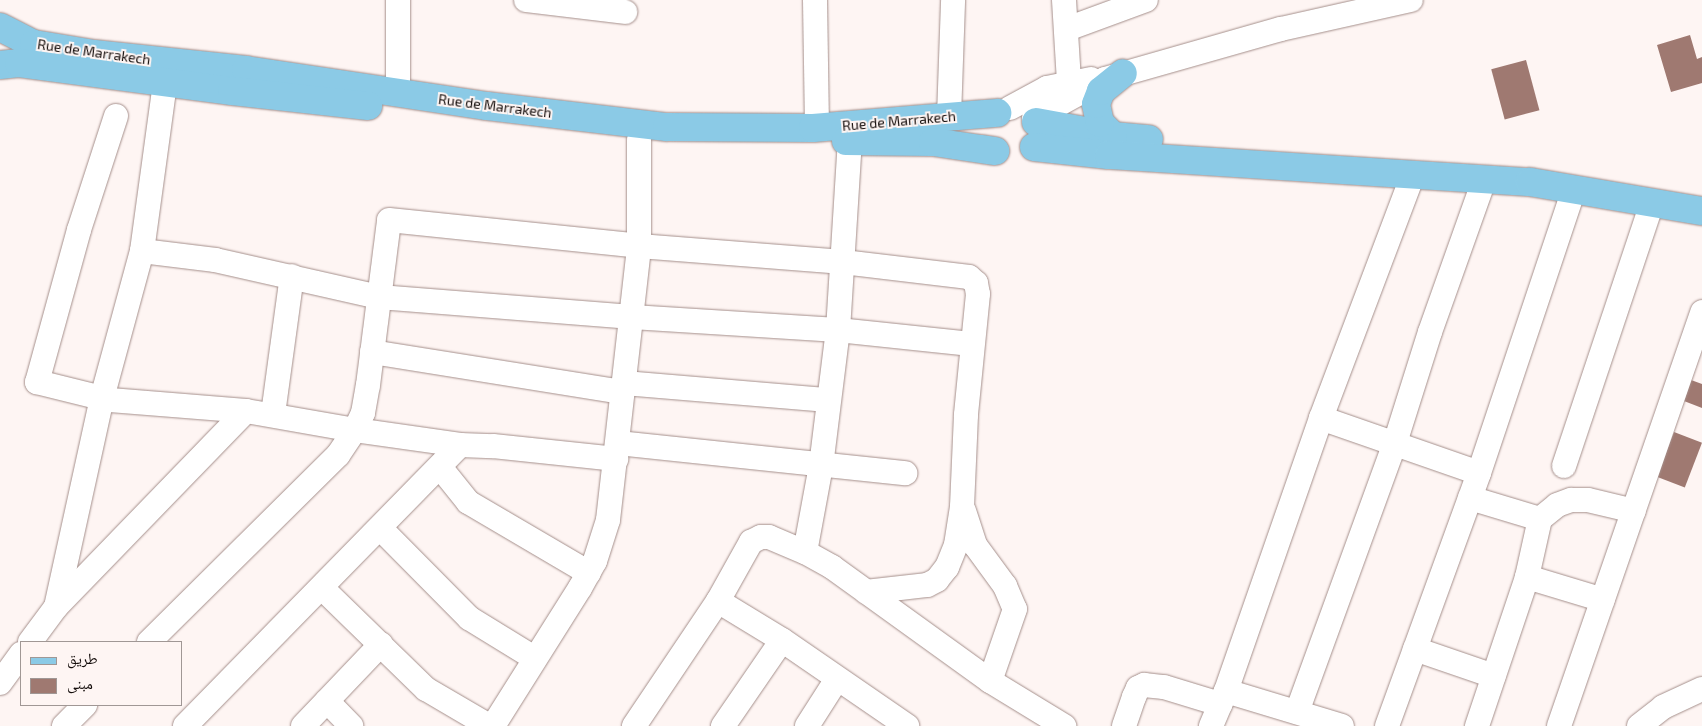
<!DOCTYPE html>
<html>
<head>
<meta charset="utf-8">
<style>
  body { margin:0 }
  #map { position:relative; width:1702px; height:726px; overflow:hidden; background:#fef5f3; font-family:"Exo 2","Noto Naskh Arabic",sans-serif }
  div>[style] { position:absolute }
  .building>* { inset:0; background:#9f7971; transform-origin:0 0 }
  .roads { filter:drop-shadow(0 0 1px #a58f8b) drop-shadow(0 0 1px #a58f8b) }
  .minor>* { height:24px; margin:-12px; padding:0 12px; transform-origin:12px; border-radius:12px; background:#fff }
  .major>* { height:28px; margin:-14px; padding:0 14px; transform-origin:14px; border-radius:14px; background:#8bcae6 }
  span { translate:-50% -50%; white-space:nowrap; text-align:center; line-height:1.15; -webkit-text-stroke:4px #fef5f3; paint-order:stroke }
  .street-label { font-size:14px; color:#120b09 }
  .legend { position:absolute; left:20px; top:641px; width:162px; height:65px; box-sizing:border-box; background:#fef5f3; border:1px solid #a09795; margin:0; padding:6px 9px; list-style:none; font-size:15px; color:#120b09 }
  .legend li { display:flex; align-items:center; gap:10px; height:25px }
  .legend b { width:25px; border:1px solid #a09795 }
</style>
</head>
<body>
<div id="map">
  <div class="building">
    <i style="clip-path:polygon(1690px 35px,1697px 59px,1702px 57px,1702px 83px,1671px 92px,1657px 45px)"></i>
    <i style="left:1526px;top:60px;width:52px;height:36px;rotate:75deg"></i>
    <i style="clip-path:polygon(1691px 380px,1702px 384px,1702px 408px,1684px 401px)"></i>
    <i style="left:1674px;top:432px;width:30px;height:48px;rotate:21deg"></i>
  </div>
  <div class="roads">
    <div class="minor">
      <i style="left:526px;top:0;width:100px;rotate:6.9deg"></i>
      <i style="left:815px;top:0;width:127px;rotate:89.1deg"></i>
      <i style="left:1064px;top:0;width:82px;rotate:86.5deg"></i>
      <i style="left:1067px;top:29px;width:84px;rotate:-20.2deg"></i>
      <i style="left:398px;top:93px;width:93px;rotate:-90deg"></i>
      <i style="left:1010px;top:108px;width:42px;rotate:-28.4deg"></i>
      <i style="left:1047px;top:88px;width:45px;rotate:-11.6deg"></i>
      <i style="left:116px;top:116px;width:120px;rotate:108deg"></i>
      <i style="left:79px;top:230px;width:158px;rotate:105.4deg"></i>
      <i style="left:37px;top:382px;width:75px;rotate:13.9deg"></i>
      <i style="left:110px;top:400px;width:136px;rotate:4.6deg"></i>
      <i style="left:246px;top:411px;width:111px;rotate:9.9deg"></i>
      <i style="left:355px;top:430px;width:106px;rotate:8.1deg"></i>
      <i style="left:460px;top:445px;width:33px;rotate:2deg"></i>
      <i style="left:493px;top:446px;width:124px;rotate:6deg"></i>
      <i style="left:949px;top:117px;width:117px;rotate:-88deg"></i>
      <i style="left:1034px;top:118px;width:81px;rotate:-28.8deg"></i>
      <i style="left:1105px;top:79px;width:183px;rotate:-15.9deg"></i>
      <i style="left:1281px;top:29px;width:133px;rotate:-12.6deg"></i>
      <i style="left:142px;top:251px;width:74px;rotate:7deg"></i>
      <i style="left:215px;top:260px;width:168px;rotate:12.7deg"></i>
      <i style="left:379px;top:297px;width:254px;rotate:4.5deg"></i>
      <i style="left:632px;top:317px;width:206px;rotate:3.6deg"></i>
      <i style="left:838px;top:330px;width:134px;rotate:6deg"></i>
      <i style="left:372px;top:352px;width:254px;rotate:9.1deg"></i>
      <i style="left:624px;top:383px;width:205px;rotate:4.8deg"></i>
      <i style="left:273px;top:414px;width:139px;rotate:-82.2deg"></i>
      <i style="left:1321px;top:418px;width:167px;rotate:19.2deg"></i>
      <i style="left:618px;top:443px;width:289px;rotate:6deg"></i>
      <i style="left:1564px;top:466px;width:277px;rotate:-71.5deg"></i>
      <i style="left:440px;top:467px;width:45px;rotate:51.3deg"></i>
      <i style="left:468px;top:502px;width:140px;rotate:30.4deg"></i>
      <i style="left:1470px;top:498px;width:73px;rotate:16.7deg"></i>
      <i style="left:964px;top:511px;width:36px;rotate:72deg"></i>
      <i style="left:975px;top:545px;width:51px;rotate:53.8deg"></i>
      <i style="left:1005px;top:586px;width:25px;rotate:67deg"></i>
      <i style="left:1015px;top:609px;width:76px;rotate:109.1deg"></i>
      <i style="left:380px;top:528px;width:127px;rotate:45.3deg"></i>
      <i style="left:469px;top:618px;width:76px;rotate:31.6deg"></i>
      <i style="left:805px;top:552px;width:87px;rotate:-79.5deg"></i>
      <i style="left:821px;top:466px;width:137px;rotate:-82.9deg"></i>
      <i style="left:838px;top:330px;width:189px;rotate:-86.4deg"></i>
      <i style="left:1527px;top:577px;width:79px;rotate:16.8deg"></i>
      <i style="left:322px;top:588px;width:145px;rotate:44.2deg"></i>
      <i style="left:426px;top:689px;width:73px;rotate:30.4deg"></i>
      <i style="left:718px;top:601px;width:75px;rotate:31.4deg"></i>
      <i style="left:782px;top:640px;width:152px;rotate:34.5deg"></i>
      <i style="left:56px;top:607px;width:214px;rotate:-77.6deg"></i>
      <i style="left:102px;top:398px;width:152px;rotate:-74.8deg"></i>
      <i style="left:142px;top:251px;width:170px;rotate:-82.2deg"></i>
      <i style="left:30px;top:642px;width:44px;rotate:-53.4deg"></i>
      <i style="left:56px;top:607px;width:273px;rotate:-45.9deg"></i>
      <i style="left:149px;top:642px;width:266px;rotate:-44.7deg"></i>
      <i style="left:338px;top:455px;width:30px;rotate:-56deg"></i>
      <i style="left:355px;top:430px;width:19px;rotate:-65deg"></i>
      <i style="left:363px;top:413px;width:28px;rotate:-80deg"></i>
      <i style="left:368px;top:385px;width:166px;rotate:-82.7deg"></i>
      <i style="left:389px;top:220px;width:251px;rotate:5.9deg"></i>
      <i style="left:639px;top:246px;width:205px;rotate:4.5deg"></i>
      <i style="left:843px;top:262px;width:127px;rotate:6.8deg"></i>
      <i style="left:969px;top:277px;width:9px;rotate:41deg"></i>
      <i style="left:976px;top:283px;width:11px;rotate:80deg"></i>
      <i style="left:978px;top:294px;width:122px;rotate:95.7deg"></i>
      <i style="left:966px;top:415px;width:92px;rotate:92.5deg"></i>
      <i style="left:962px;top:507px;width:38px;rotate:99deg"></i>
      <i style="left:956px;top:545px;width:24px;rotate:112deg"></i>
      <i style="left:947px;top:567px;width:16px;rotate:128deg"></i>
      <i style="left:937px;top:580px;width:11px;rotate:153deg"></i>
      <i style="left:927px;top:585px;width:61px;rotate:173.5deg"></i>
      <i style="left:1415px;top:649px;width:83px;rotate:18.9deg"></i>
      <i style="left:0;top:683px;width:36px;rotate:-54deg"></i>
      <i style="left:1226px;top:691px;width:121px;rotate:16.8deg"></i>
      <i style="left:327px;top:701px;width:35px;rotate:46deg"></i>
      <i style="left:1297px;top:712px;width:286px;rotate:-70deg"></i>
      <i style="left:1395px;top:443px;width:116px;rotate:-72.5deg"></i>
      <i style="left:1430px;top:332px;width:161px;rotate:-70.4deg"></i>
      <i style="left:64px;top:726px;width:30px;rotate:-45deg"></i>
      <i style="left:185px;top:726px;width:393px;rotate:-45.6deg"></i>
      <i style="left:303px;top:726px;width:113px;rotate:-46.4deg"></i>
      <i style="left:493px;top:726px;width:163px;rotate:-57.8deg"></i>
      <i style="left:580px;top:588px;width:31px;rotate:-61deg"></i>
      <i style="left:595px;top:561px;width:43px;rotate:-72.4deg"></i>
      <i style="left:608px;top:520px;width:276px;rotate:-83.5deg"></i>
      <i style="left:639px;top:246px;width:106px;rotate:-90deg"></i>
      <i style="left:634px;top:726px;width:151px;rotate:-56.1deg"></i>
      <i style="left:718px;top:601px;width:68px;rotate:-60.8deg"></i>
      <i style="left:751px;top:542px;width:11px;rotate:-27deg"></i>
      <i style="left:761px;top:537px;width:8px"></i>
      <i style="left:769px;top:537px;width:39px;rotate:23deg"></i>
      <i style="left:805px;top:552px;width:31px;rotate:29deg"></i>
      <i style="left:832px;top:567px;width:195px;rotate:35.8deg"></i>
      <i style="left:990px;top:681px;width:87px;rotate:31.3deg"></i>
      <i style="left:723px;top:726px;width:104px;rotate:-55.5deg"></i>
      <i style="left:807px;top:726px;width:56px;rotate:-57.4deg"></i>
      <i style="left:1124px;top:726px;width:31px;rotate:-71deg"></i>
      <i style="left:1134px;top:697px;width:10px;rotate:-66deg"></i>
      <i style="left:1138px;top:688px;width:7px;rotate:-27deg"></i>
      <i style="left:1144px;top:685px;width:20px;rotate:6deg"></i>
      <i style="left:1164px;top:687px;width:59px;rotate:16.9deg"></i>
      <i style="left:1211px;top:726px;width:38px;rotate:-67deg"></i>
      <i style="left:1226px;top:691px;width:289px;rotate:-70.8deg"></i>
      <i style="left:1321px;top:418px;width:261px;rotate:-69.3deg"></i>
      <i style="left:1387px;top:726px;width:269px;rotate:-70deg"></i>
      <i style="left:1479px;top:473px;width:299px;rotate:-71.5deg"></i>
      <i style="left:1477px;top:726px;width:157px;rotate:-71.4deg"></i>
      <i style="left:1527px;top:577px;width:59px;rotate:-77.4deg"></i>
      <i style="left:1540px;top:519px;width:22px;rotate:-39deg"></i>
      <i style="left:1557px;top:505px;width:15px;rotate:-20deg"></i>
      <i style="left:1571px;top:500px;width:17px"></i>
      <i style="left:1588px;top:500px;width:47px;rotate:13.4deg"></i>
      <i style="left:1559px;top:726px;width:438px;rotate:-70.9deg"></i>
      <i style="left:1639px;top:726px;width:31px;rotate:-38deg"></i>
      <i style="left:1663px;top:707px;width:43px;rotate:-24.8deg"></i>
    </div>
    <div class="major">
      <i style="left:0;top:27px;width:38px;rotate:27deg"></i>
      <i style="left:34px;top:44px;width:61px;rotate:9.5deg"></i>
      <i style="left:94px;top:54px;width:153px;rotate:6deg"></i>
      <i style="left:246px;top:70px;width:244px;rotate:8.5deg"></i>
      <i style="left:487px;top:106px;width:181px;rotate:6.7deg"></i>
      <i style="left:667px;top:127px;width:146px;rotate:0.4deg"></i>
      <i style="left:813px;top:128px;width:185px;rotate:-4.7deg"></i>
      <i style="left:0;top:65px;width:19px;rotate:-6deg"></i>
      <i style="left:19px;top:63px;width:215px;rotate:7.5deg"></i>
      <i style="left:232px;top:91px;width:137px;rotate:6.3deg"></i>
      <i style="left:1036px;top:122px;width:78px;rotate:10.3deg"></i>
      <i style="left:1113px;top:136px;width:36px;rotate:5deg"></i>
      <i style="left:1113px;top:136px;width:18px;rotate:-135deg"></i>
      <i style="left:1100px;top:123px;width:19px;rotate:-102deg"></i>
      <i style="left:1096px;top:104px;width:14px;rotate:-69deg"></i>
      <i style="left:1101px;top:91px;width:28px;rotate:-39deg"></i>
      <i style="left:846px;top:141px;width:87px;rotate:0.7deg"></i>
      <i style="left:933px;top:142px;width:63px;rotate:8.3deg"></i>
      <i style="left:1034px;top:147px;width:75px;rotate:6.1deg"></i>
      <i style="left:1109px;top:155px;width:422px;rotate:3.7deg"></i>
      <i style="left:1530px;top:182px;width:174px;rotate:9.6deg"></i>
    </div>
  </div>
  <div class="street-label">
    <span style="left:94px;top:52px;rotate:8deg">Rue de Marrakech</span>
    <span style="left:495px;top:106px;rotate:7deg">Rue de Marrakech</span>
    <span style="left:899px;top:121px;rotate:-5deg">Rue de Marrakech</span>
  </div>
  <ul class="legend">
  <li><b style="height:6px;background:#8bcae6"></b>طريق</li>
  <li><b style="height:14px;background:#9f7971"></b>مبنى</li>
  </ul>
</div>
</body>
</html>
